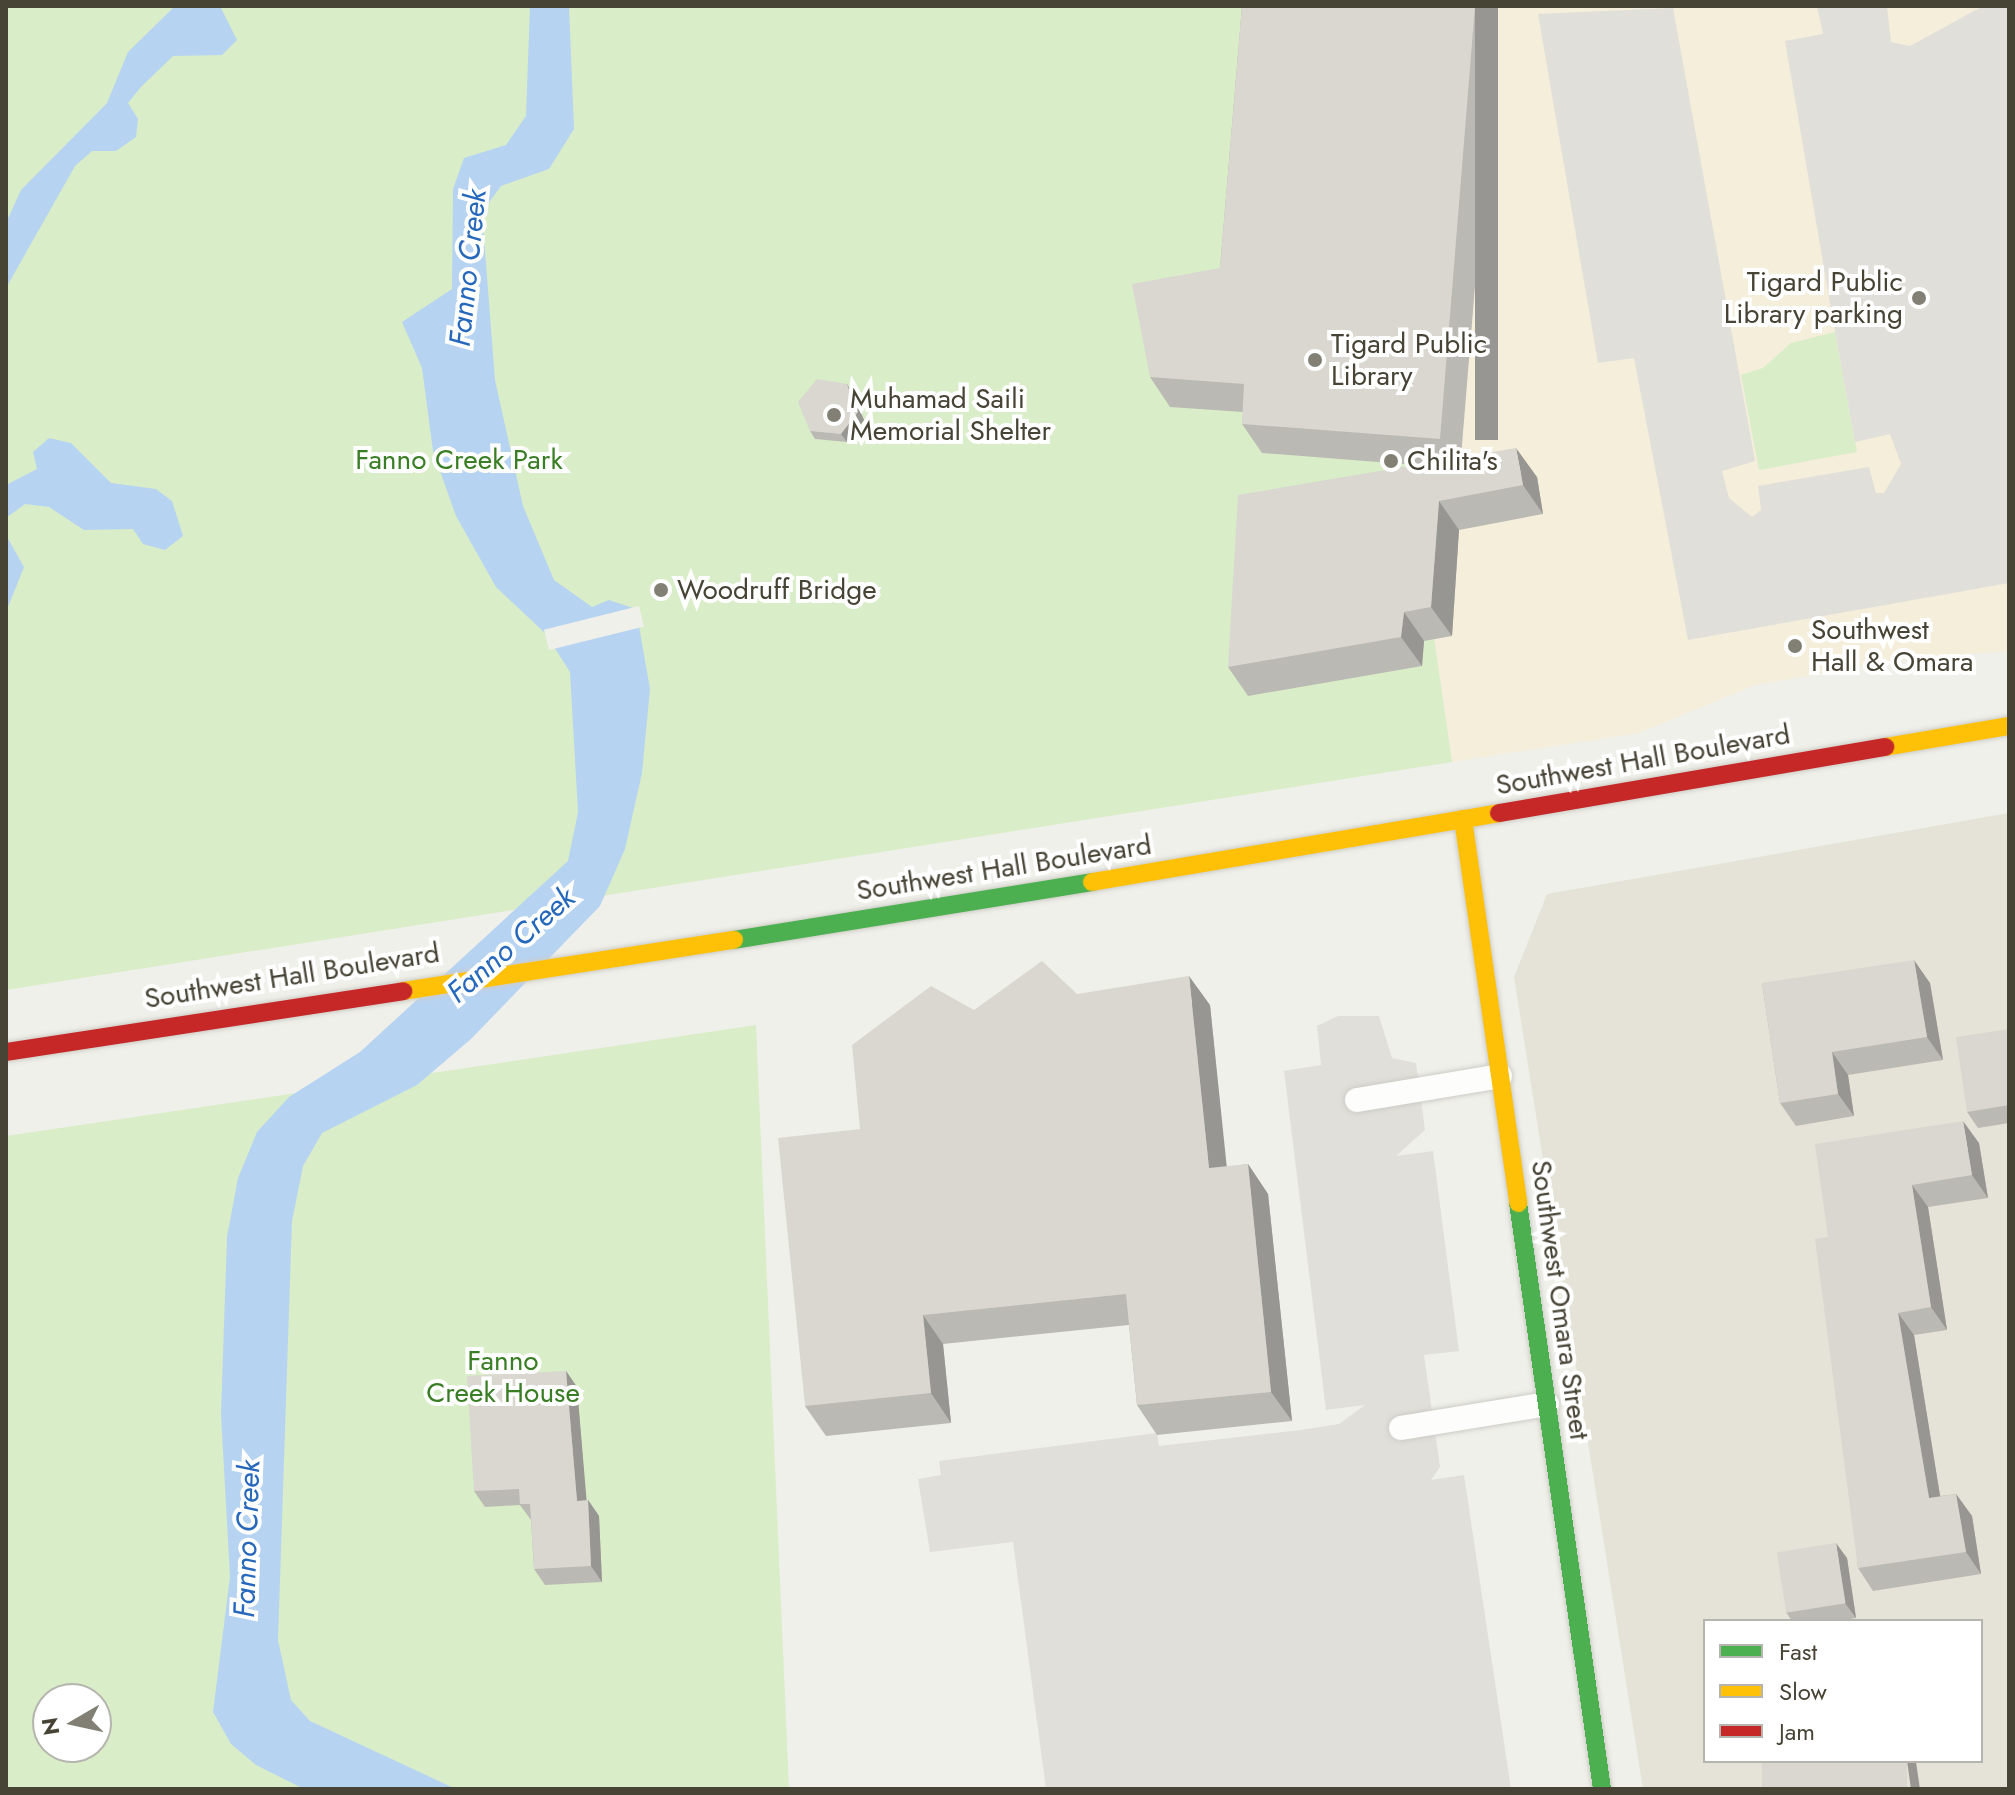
<!DOCTYPE html>
<html>
<head>
<meta charset="utf-8">
<style>
  body { margin:0 }
  #map { position:relative; width:2015px; height:1795px; overflow:hidden; background:#f0f0ea; font-family:Jost,sans-serif }
  div>[style] { position:absolute }
  .residential>* { inset:0; background:#e5e3d7 }
  .commercial>* { inset:0; background:#f4eedb }
  .green>* { inset:0; background:#d9edc8 }
  .parking>* { inset:0; background:#e0dfd9 }
  .water>* { inset:0; background:#b7d3f2 }
  .pier>* { inset:0; background:#f0f0ea; transform-origin:0 0 }
  .roads { filter:drop-shadow(0 0 2px #cdccc6) drop-shadow(0 0 2px #cdccc6) }
  .lane>* { height:24px; margin:-12px; padding:0 12px; transform-origin:12px; border-radius:12px; background:#fdfdfc }
  .fast>* { height:18px; margin:-9px; padding:0 9px; transform-origin:9px; border-radius:9px; background:#4caf50 }
  .slow>* { height:18px; margin:-9px; padding:0 9px; transform-origin:9px; border-radius:9px; background:#ffc107 }
  .jam>* { height:18px; margin:-9px; padding:0 9px; transform-origin:9px; border-radius:9px; background:#c62828 }
  .wall>* { inset:0; background:#bbb9b3 }
  .shaded-wall>* { inset:0; background:#989692; transform-origin:0 0 }
  .building>* { inset:0; background:#d9d7d0; transform-origin:0 0 }
  .dots>* { width:22px; height:22px; translate:-50% -50%; box-sizing:border-box; border:4px solid #fff; border-radius:50% }
  span { translate:-50% -50%; white-space:nowrap; text-align:center; line-height:1.15; -webkit-text-stroke:8px #fff; paint-order:stroke }
  .poi-label { font-size:28px; color:#474335 }
  .right { translate:-100% -50%; text-align:right }
  .left { translate:0 -50%; text-align:left }
  .park-label { font-size:28px; color:#397e24 }
  .street-label { font-size:28px; color:#474335 }
  .water-label { font-size:30px; color:#2668bb; font-style:italic }
  .frame { position:absolute; inset:0; border:8px solid #474335; pointer-events:none }
  .legend { position:absolute; left:1703px; top:1619px; width:280px; height:144px; box-sizing:border-box; background:#fff; border:2px solid #b5b4ae; margin:0; padding:10px 14px; list-style:none; font-size:24px; color:#474335 }
  .legend li { display:flex; align-items:center; gap:16px; height:40px }
  .legend b { width:40px; border:2px solid #b5b4ae }
  .north { position:absolute; left:32px; top:1683px; width:80px; height:80px; box-sizing:border-box; background:#fff; border:2px solid #b5b4ae; border-radius:50%; rotate:261deg; font-size:22px; font-weight:700; line-height:32px; text-align:center; color:#474335 }
  .north::after { content:''; display:block; margin:auto; width:28px; height:36px; background:#828074; clip-path:polygon(50% 0,100% 100%,50% 72%,0 100%) }
</style>
</head>
<body>
<div id="map">
  <div class="residential">
    <i style="clip-path:polygon(evenodd,2009px 813px,2009px 1789px,1643px 1789px,1514px 977px,1547px 894px,2009px 813px,1705px 1621px,1981px 1621px,1981px 1761px,1705px 1761px,1705px 1621px)"></i>
  </div>
  <div class="commercial">
    <i style="clip-path:polygon(1343px 6px,2009px 6px,2009px 651px,1907px 659px,1755px 685px,1639px 733px,1452px 762px)"></i>
  </div>
  <div class="green">
    <i style="clip-path:polygon(6px 6px,1343px 6px,1452px 762px,6px 990px)"></i>
    <i style="clip-path:polygon(1835px 332px,1857px 452px,1759px 470px,1741px 375px,1763px 368px,1791px 343px)"></i>
    <i style="clip-path:polygon(evenodd,756px 1025px,789px 1789px,6px 1789px,6px 1136px,756px 1025px,48px 1699px,96px 1699px,96px 1747px,48px 1747px,48px 1699px)"></i>
  </div>
  <div class="parking">
    <i style="clip-path:polygon(1817px 6px,1887px 6px,1891px 42px,1910px 46px,1983px 6px,2009px 6px,2009px 583px,1688px 640px,1634px 358px,1598px 363px,1538px 14px,1673px 8px,1755px 461px,1722px 471px,1729px 498px,1752px 517px,1761px 510px,1758px 486px,1869px 467px,1876px 493px,1884px 493px,1901px 464px,1890px 434px,1855px 442px,1835px 332px,1785px 41px,1823px 34px)"></i>
    <i style="clip-path:polygon(1338px 1016px,1379px 1016px,1392px 1058px,1416px 1063px,1425px 1130px,1396px 1156px,1433px 1151px,1459px 1351px,1424px 1355px,1440px 1467px,1431px 1480px,1464px 1475px,1511px 1789px,1046px 1789px,1013px 1542px,930px 1552px,918px 1479px,941px 1475px,939px 1461px,1157px 1433px,1159px 1446px,1301px 1430px,1339px 1424px,1365px 1405px,1326px 1410px,1284px 1071px,1321px 1065px,1317px 1026px)"></i>
  </div>
  <div class="water">
    <i style="clip-path:polygon(175px 6px,220px 6px,237px 40px,222px 55px,173px 56px,141px 87px,128px 103px,138px 119px,136px 137px,116px 151px,92px 151px,75px 166px,6px 288px,6px 223px,21px 190px,107px 103px,128px 52px)"></i>
    <i style="clip-path:polygon(530px 6px,569px 6px,574px 129px,549px 169px,501px 186px,482px 212px,495px 380px,523px 506px,554px 580px,592px 607px,609px 600px,636px 609px,650px 689px,642px 773px,625px 849px,600px 906px,471px 1039px,417px 1085px,322px 1133px,303px 1166px,292px 1221px,278px 1640px,291px 1700px,310px 1721px,456px 1789px,304px 1789px,256px 1765px,231px 1744px,213px 1712px,230px 1577px,221px 1414px,227px 1237px,238px 1178px,257px 1132px,289px 1097px,360px 1052px,568px 861px,578px 812px,570px 672px,546px 634px,496px 587px,456px 516px,433px 451px,422px 368px,402px 322px,452px 289px,453px 189px,464px 158px,506px 145px,526px 116px)"></i>
    <i style="clip-path:polygon(49px 438px,71px 443px,111px 483px,156px 489px,172px 501px,183px 536px,165px 550px,143px 544px,133px 529px,84px 530px,49px 507px,25px 504px,6px 518px,6px 535px,24px 567px,6px 612px,6px 485px,37px 469px,33px 452px)"></i>
  </div>
  <div class="pier">
    <i style="left:639px;top:606px;width:21px;height:98px;rotate:76deg"></i>
  </div>
  <div class="roads">
    <div class="lane">
      <i style="left:1357px;top:1100px;width:145px;rotate:-9.5deg"></i>
      <i style="left:1401px;top:1428px;width:148px;rotate:-9.3deg"></i>
    </div>
    <div class="fast">
      <i style="left:734px;top:940px;width:363px;rotate:-9.2deg"></i>
      <i style="left:1518px;top:1203px;width:592px;rotate:81.84deg"></i>
    </div>
    <div class="slow">
      <i style="left:1885px;top:747px;width:126px;rotate:-9.6deg"></i>
      <i style="left:1463px;top:819px;width:388px;rotate:81.8deg"></i>
      <i style="left:1092px;top:882px;width:413px;rotate:-9.6deg"></i>
      <i style="left:403px;top:991px;width:335px;rotate:-8.8deg"></i>
    </div>
    <div class="jam">
      <i style="left:1499px;top:813px;width:392px;rotate:-9.7deg"></i>
      <i style="left:6px;top:1052px;width:402px;rotate:-8.7deg"></i>
    </div>
  </div>
  <div class="wall">
    <i style="clip-path:polygon(1242px 6px,1498px 6px,1461px 457px,1537px 477px,1543px 514px,1459px 530px,1452px 636px,1424px 641px,1422px 666px,1248px 696px,1228px 667px,1416px 465px,1262px 453px,1242px 424px,1243px 412px,1170px 407px,1150px 377px,1220px 268px)"></i>
    <i style="clip-path:polygon(852px 392px,864px 420px,847px 442px,815px 439px,810px 431px)"></i>
    <i style="clip-path:polygon(1762px 983px,1930px 983px,1943px 1060px,1848px 1075px,1854px 1116px,1796px 1126px,1780px 1103px)"></i>
    <i style="clip-path:polygon(1077px 994px,1210px 1005px,1226px 1167px,1248px 1164px,1268px 1194px,1292px 1421px,1157px 1435px,1137px 1405px,1129px 1325px,943px 1344px,951px 1423px,826px 1436px,805px 1406px,860px 1129px,974px 1010px)"></i>
    <i style="clip-path:polygon(2009px 1029px,2009px 1123px,1978px 1128px,1967px 1112px)"></i>
    <i style="clip-path:polygon(1979px 1143px,1988px 1198px,1928px 1207px,1947px 1330px,1914px 1335px,1940px 1496px,1956px 1494px,1972px 1516px,1981px 1574px,1873px 1591px,1858px 1568px,1828px 1237px)"></i>
    <i style="clip-path:polygon(566px 1371px,577px 1387px,586px 1501px,588px 1500px,599px 1516px,602px 1582px,545px 1585px,534px 1569px,531px 1520px,520px 1505px,485px 1507px,474px 1491px)"></i>
    <i style="clip-path:polygon(1847px 1558px,1856px 1618px,1840px 1621px,1792px 1621px,1786px 1612px)"></i>
  </div>
  <div class="shaded-wall">
    <i style="left:1475px;top:6px;width:23px;height:434px"></i>
    <i style="clip-path:polygon(847px 384px,852px 392px,864px 420px,847px 442px,841px 434px)"></i>
    <i style="clip-path:polygon(1516px 448px,1537px 477px,1543px 514px,1523px 485px)"></i>
    <i style="clip-path:polygon(1439px 501px,1459px 530px,1452px 636px,1431px 607px)"></i>
    <i style="clip-path:polygon(1404px 612px,1424px 641px,1422px 666px,1401px 637px)"></i>
    <i style="clip-path:polygon(1914px 960px,1930px 983px,1943px 1060px,1927px 1037px)"></i>
    <i style="clip-path:polygon(1189px 976px,1210px 1005px,1230px 1198px,1209px 1168px)"></i>
    <i style="clip-path:polygon(1832px 1052px,1848px 1075px,1854px 1116px,1838px 1094px)"></i>
    <i style="clip-path:polygon(1963px 1121px,1979px 1143px,1988px 1198px,1972px 1175px)"></i>
    <i style="clip-path:polygon(1248px 1164px,1268px 1194px,1292px 1421px,1271px 1392px)"></i>
    <i style="clip-path:polygon(1912px 1185px,1928px 1207px,1947px 1330px,1931px 1307px)"></i>
    <i style="clip-path:polygon(1898px 1313px,1914px 1335px,1944px 1520px,1929px 1498px)"></i>
    <i style="clip-path:polygon(923px 1315px,943px 1344px,951px 1423px,931px 1393px)"></i>
    <i style="clip-path:polygon(566px 1371px,577px 1387px,588px 1517px,577px 1501px)"></i>
    <i style="clip-path:polygon(1956px 1494px,1972px 1516px,1981px 1574px,1966px 1552px)"></i>
    <i style="clip-path:polygon(588px 1500px,599px 1516px,602px 1582px,591px 1566px)"></i>
    <i style="clip-path:polygon(1836px 1543px,1847px 1558px,1856px 1618px,1845px 1603px)"></i>
    <i style="clip-path:polygon(1907px 1761px,1915px 1761px,1916px 1762px,1920px 1789px,1911px 1789px)"></i>
  </div>
  <div class="building">
    <i style="clip-path:polygon(1242px 6px,1475px 6px,1440px 439px,1242px 424px,1244px 384px,1150px 377px,1132px 284px,1220px 268px)"></i>
    <i style="clip-path:polygon(817px 379px,847px 384px,858px 412px,841px 434px,810px 431px,798px 402px)"></i>
    <i style="clip-path:polygon(1516px 448px,1523px 485px,1439px 501px,1431px 607px,1404px 612px,1401px 637px,1228px 667px,1238px 495px)"></i>
    <i style="clip-path:polygon(1914px 960px,1927px 1037px,1832px 1052px,1838px 1094px,1780px 1103px,1762px 983px)"></i>
    <i style="clip-path:polygon(1042px 961px,1077px 994px,1189px 976px,1209px 1168px,1248px 1164px,1271px 1392px,1137px 1405px,1126px 1294px,923px 1315px,931px 1393px,805px 1406px,778px 1138px,860px 1129px,852px 1045px,931px 986px,974px 1010px)"></i>
    <i style="clip-path:polygon(2009px 1029px,2009px 1105px,1967px 1112px,1956px 1037px)"></i>
    <i style="clip-path:polygon(1963px 1121px,1972px 1175px,1912px 1185px,1931px 1307px,1898px 1313px,1929px 1498px,1956px 1494px,1966px 1552px,1858px 1568px,1815px 1239px,1828px 1237px,1815px 1144px)"></i>
    <i style="clip-path:polygon(566px 1371px,577px 1501px,588px 1500px,591px 1566px,534px 1569px,530px 1504px,520px 1504px,519px 1489px,474px 1491px,467px 1376px)"></i>
    <i style="left:1836px;top:1543px;width:61px;height:60px;rotate:81deg"></i>
    <i style="left:1762px;top:1761px;width:145px;height:28px"></i>
  </div>
  <div class="dots">
    <i style="left:1919px;top:298px;background:#828074"></i>
    <i style="left:1315px;top:360px;background:#828074"></i>
    <i style="left:834px;top:415px;background:#828074"></i>
    <i style="left:1391px;top:461px;background:#828074"></i>
    <i style="left:661px;top:590px;background:#828074"></i>
    <i style="left:1795px;top:646px;background:#828074"></i>
  </div>
  <div class="poi-label">
    <span class="right" style="left:1903px;top:298px">Tigard Public<br>Library parking</span>
    <span class="left" style="left:1331px;top:360px">Tigard Public<br>Library</span>
    <span class="left" style="left:850px;top:415px">Muhamad Saili<br>Memorial Shelter</span>
    <span class="left" style="left:1407px;top:461px">Chilita's</span>
    <span class="left" style="left:677px;top:590px">Woodruff Bridge</span>
    <span class="left" style="left:1811px;top:646px">Southwest<br>Hall &amp; Omara</span>
  </div>
  <div class="park-label">
    <span style="left:459px;top:460px">Fanno Creek Park</span>
    <span style="left:503px;top:1377px">Fanno<br>Creek House</span>
  </div>
  <div class="street-label">
    <span style="left:1643px;top:760px;rotate:-10deg">Southwest Hall Boulevard</span>
    <span style="left:1004px;top:868px;rotate:-9deg">Southwest Hall Boulevard</span>
    <span style="left:292px;top:976px;rotate:-9deg">Southwest Hall Boulevard</span>
    <span style="left:1560px;top:1300px;rotate:82deg">Southwest Omara Street</span>
  </div>
  <div class="water-label">
    <span style="left:468px;top:268px;rotate:-84deg">Fanno Creek</span>
    <span style="left:511px;top:945px;rotate:-41deg">Fanno Creek</span>
    <span style="left:247px;top:1539px;rotate:-88deg">Fanno Creek</span>
  </div>
  <div class="frame"></div>
  <ul class="legend">
  <li><b style="height:10px;background:#4caf50"></b>Fast</li>
  <li><b style="height:10px;background:#ffc107"></b>Slow</li>
  <li><b style="height:10px;background:#c62828"></b>Jam</li>
  </ul>
  <div class="north">N</div>
</div>
</body>
</html>
